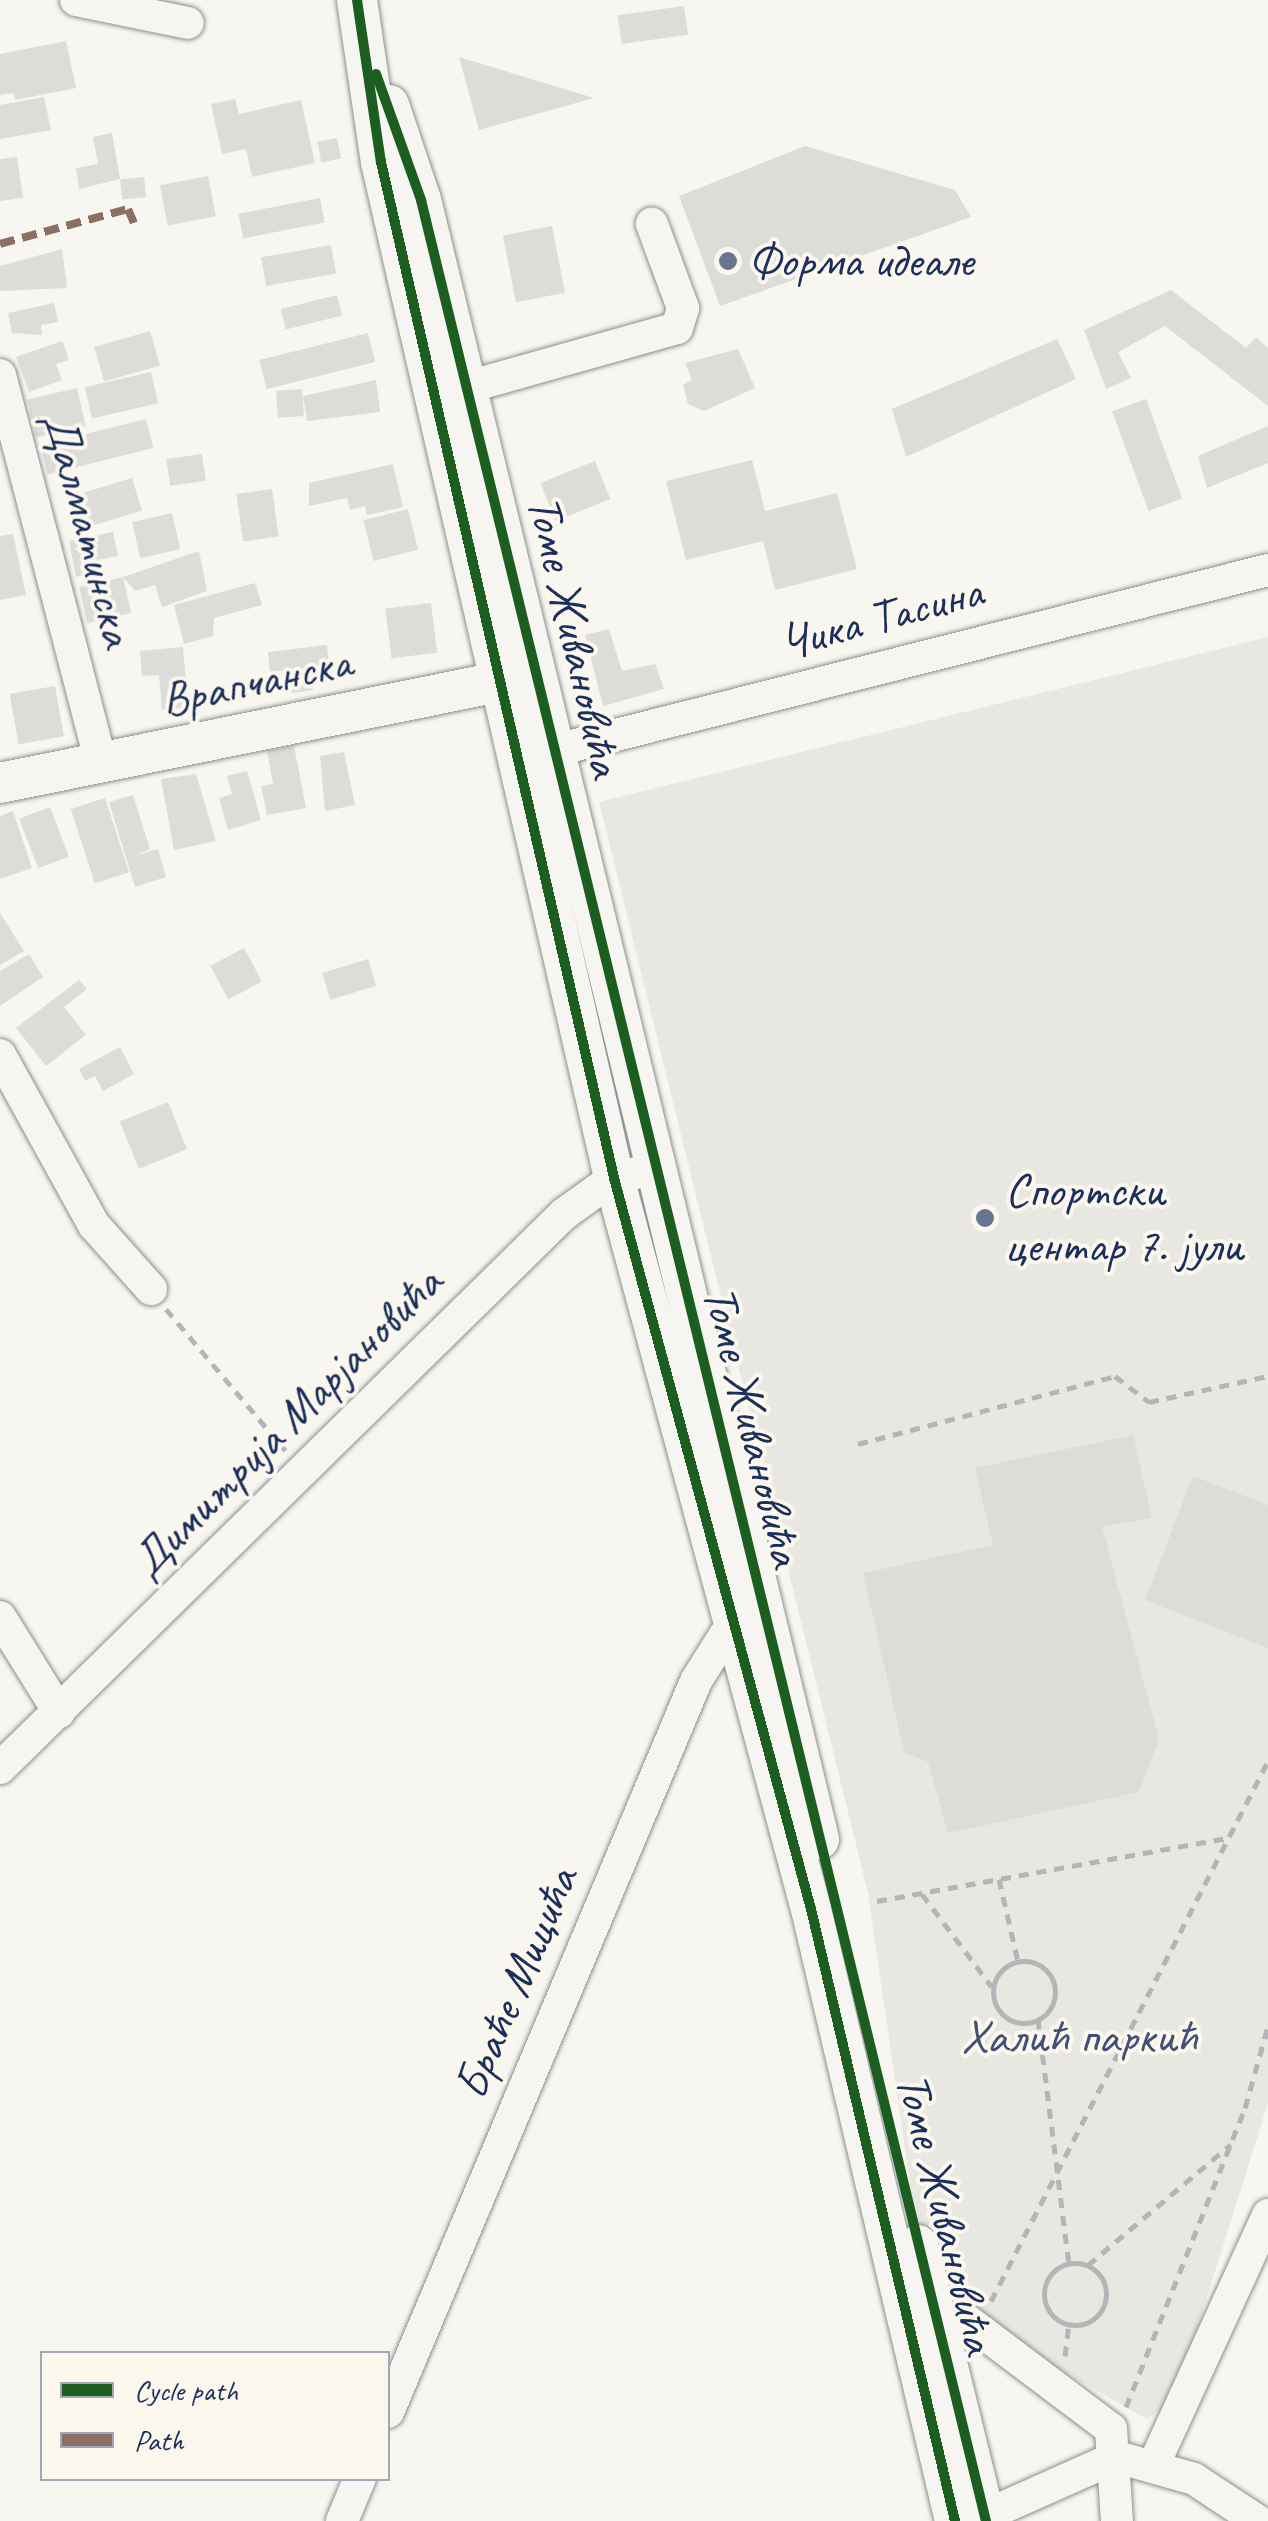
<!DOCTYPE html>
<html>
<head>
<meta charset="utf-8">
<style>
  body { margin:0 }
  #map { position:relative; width:1268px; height:2521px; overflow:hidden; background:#f8f6f0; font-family:Caveat,sans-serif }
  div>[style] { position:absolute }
  .green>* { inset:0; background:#e8e7e2 }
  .building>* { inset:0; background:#dcdcd9; transform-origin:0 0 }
  .path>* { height:5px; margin-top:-2.5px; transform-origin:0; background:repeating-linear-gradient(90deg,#b3b5b7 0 10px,transparent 0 18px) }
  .path>.ring { margin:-2.5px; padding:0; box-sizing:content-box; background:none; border:5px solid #b3b5b7; border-radius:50% }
  .roads { filter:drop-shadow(0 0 2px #8b8e94) drop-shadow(0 0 2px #8b8e94) }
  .minor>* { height:32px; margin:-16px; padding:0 16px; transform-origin:16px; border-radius:16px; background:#f6f5f1 }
  .major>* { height:40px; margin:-20px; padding:0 20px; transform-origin:20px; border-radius:20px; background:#f6f5f1 }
  .quiet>* { height:8px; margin-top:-4px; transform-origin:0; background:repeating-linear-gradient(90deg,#8d6e63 0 15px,transparent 0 23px) }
  .cycleway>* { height:10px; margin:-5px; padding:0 5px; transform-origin:5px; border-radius:5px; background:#1b5e20 }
  .dots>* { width:28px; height:28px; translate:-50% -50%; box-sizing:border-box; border:5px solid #fbf7ec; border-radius:50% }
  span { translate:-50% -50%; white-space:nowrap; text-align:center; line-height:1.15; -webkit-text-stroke:8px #fbf7ec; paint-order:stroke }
  .poi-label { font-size:48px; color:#1b2f5e }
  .left { translate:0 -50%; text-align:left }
  .street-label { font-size:48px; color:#1b2f5e }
  .park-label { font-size:48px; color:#415176 }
  .legend { position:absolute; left:40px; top:2351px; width:350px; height:130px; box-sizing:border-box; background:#fbf7ec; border:2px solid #a1a7b3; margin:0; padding:12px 18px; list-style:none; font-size:30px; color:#1b2f5e }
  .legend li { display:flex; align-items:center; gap:20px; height:50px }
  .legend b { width:50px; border:2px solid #a1a7b3 }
</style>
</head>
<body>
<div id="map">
  <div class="green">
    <i style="clip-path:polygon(1268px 637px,1268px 2103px,1175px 2399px,1147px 2419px,1024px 2350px,922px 2267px,868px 1893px,599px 802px)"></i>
  </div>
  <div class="building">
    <i style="left:684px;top:6px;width:29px;height:67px;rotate:82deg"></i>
    <i style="clip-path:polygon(66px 41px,76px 88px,15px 100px,14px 93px,0 95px,0 54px)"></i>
    <i style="clip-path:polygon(459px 57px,594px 98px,479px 130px)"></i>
    <i style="clip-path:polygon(44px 97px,51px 130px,0 139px,0 105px)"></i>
    <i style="clip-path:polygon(235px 99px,239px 114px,301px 100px,315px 163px,252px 177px,246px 149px,222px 154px,211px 104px)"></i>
    <i style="clip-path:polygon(112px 133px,120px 179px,79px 189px,76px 168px,98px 164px,93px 137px)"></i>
    <i style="left:337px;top:138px;width:21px;height:20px;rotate:79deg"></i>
    <i style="clip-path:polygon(805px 146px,955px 190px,971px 217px,720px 306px,679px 196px)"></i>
    <i style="clip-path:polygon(17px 157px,23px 198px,0 201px,0 159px)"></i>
    <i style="left:208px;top:176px;width:41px;height:49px;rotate:79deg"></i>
    <i style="left:144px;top:177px;width:20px;height:24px;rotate:84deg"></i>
    <i style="left:320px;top:198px;width:25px;height:83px;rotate:79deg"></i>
    <i style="left:552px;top:226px;width:68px;height:50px;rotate:79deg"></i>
    <i style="left:331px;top:245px;width:29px;height:71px;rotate:80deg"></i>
    <i style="clip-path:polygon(62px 249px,67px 288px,0 291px,0 266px)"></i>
    <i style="clip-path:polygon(1171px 290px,1246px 348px,1256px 337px,1268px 348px,1268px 406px,1165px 326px,1118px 352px,1131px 378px,1106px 389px,1084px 330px)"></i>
    <i style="left:337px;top:295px;width:21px;height:58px;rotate:76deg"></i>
    <i style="clip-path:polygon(54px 303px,58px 322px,41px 325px,42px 335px,12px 333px,8px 313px)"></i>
    <i style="left:150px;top:331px;width:36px;height:58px;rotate:74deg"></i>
    <i style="left:368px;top:333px;width:30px;height:112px;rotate:76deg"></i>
    <i style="clip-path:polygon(1057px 339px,1076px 379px,906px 457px,892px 409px)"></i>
    <i style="clip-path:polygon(62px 341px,69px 360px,56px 364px,62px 380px,29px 392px,16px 357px)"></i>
    <i style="clip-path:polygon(738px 349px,755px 388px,704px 411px,688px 404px,683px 385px,692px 380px,685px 363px)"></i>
    <i style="left:151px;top:372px;width:32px;height:68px;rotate:77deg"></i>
    <i style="clip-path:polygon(376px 380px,380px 412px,307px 421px,303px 396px)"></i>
    <i style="left:77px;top:388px;width:39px;height:51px;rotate:77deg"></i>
    <i style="left:302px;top:389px;width:27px;height:26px;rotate:86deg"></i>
    <i style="left:1146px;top:399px;width:106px;height:36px;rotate:70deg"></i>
    <i style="left:146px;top:419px;width:30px;height:109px;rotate:76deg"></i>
    <i style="clip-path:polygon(1268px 426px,1268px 463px,1207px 488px,1198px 456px)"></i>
    <i style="left:202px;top:454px;width:27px;height:36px;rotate:82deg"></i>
    <i style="clip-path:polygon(752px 460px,765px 511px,837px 493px,857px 569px,775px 590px,763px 541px,686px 560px,666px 481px)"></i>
    <i style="left:595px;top:461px;width:41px;height:59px;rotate:68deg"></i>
    <i style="clip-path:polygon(393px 464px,403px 507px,367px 515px,365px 506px,350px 510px,347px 498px,309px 506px,309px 483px)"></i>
    <i style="left:132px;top:478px;width:34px;height:56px;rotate:73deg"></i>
    <i style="left:272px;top:489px;width:48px;height:36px;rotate:82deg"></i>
    <i style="left:408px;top:509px;width:42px;height:46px;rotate:76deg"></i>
    <i style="left:172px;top:513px;width:37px;height:41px;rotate:77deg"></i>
    <i style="clip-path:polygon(113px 532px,118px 556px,97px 560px,99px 572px,76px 577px,69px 541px)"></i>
    <i style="clip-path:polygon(13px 534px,26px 595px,0 600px,0 536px)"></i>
    <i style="clip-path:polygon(199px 551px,207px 591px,162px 607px,155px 585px,135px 591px,123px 577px)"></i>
    <i style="left:123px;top:577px;width:37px;height:45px;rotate:77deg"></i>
    <i style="clip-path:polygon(255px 583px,262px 605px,214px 618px,213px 636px,184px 644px,174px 605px)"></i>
    <i style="left:431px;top:603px;width:50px;height:46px;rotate:83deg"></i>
    <i style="clip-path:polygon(609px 629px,622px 671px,655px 664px,664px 689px,603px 706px,585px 635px)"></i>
    <i style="clip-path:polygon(327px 645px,330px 677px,311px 679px,313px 690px,292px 693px,290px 670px,270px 672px,268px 652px)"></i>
    <i style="clip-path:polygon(183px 647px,188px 708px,162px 710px,159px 675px,142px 676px,140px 651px)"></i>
    <i style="left:55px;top:686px;width:51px;height:46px;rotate:80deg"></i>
    <i style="clip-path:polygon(294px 746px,306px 808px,267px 815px,261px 786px,273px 784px,267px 751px)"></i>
    <i style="clip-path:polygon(344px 752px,355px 805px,325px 811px,320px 756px)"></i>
    <i style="clip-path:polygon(247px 771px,261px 820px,228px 830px,219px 798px,232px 794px,227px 776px)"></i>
    <i style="clip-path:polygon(196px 774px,216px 841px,174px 850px,161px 779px)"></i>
    <i style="clip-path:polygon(133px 795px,150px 849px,137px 855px,158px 849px,166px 877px,135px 887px,109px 802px)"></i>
    <i style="left:105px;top:798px;width:78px;height:36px;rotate:72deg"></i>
    <i style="left:50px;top:807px;width:53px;height:33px;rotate:69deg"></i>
    <i style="clip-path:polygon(13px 811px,32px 868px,0 879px,0 816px)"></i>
    <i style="clip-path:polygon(0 913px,24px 951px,0 965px)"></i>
    <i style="left:244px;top:948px;width:38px;height:38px;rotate:62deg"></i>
    <i style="clip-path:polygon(29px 954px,43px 977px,0 1006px,0 971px)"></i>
    <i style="left:368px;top:959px;width:28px;height:48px;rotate:73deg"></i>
    <i style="clip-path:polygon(79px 980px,87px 989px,64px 1007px,86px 1035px,46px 1066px,16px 1028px)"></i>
    <i style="clip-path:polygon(120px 1047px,134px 1074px,103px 1091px,95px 1076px,85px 1081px,79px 1069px)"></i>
    <i style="left:168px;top:1102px;width:51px;height:52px;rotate:68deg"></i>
    <i style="clip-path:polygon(1133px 1435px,1152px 1518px,1102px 1527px,1159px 1739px,1139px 1792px,948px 1833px,928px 1762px,904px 1752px,863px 1573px,993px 1545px,975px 1468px)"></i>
    <i style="clip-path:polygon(1193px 1476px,1268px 1505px,1268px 1648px,1145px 1600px)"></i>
  </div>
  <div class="path">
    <i style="left:166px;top:1309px;width:185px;rotate:49.8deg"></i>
    <i style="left:858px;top:1444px;width:266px;rotate:-14.8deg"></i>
    <i style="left:1115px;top:1376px;width:43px;rotate:37.4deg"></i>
    <i style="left:1149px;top:1402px;width:122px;rotate:-12.3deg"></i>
    <i style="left:999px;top:1879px;width:84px;rotate:77deg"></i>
    <i style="left:922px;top:1894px;width:116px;rotate:53deg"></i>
    <i style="left:877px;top:1901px;width:357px;rotate:-10.2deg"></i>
    <i class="ring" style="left:993px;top:1961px;width:57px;height:57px"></i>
    <i style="left:1038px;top:2019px;width:246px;rotate:82.8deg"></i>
    <i class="ring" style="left:1044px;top:2263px;width:57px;height:57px"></i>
    <i style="left:1088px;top:2265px;width:187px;rotate:-40.2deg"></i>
    <i style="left:991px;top:2301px;width:607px;rotate:-62.84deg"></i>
    <i style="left:1065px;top:2356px;width:32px;rotate:-83deg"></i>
    <i style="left:1126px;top:2407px;width:322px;rotate:-68.3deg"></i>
    <i style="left:1245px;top:2108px;width:85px;rotate:-74.3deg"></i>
  </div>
  <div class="roads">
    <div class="minor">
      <i style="left:76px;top:0;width:114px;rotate:11.6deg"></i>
      <i style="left:0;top:375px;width:402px;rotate:75.4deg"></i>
      <i style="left:464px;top:388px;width:221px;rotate:-15.7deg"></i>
      <i style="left:677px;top:328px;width:21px;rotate:-73deg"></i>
      <i style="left:683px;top:308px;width:90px;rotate:-110.3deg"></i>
      <i style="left:533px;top:756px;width:758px;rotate:-14.2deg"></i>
      <i style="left:0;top:1055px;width:194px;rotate:61.1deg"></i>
      <i style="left:94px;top:1225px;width:86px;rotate:48.3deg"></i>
      <i style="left:0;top:1617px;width:112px;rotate:58.2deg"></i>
      <i style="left:0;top:1768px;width:791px;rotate:-44.49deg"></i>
      <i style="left:564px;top:1214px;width:62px;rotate:-35.8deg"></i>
      <i style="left:614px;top:1178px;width:41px;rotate:-12.7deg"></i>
      <i style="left:961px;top:2316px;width:188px;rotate:37deg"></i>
      <i style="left:1111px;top:2429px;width:92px;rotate:86.3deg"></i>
      <i style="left:388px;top:2412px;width:793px;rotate:-67.15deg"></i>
      <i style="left:696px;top:1681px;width:54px;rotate:-57.8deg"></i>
      <i style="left:725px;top:1635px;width:34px;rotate:-23deg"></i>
      <i style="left:1155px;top:2462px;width:272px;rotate:-65.4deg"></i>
      <i style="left:342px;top:2521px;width:47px;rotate:-67.3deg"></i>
      <i style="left:973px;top:2521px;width:158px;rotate:-24deg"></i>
      <i style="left:1117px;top:2457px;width:80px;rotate:15.9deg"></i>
      <i style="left:1194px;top:2479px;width:77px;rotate:33.3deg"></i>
    </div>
    <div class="major">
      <i style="left:357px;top:0;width:164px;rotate:81.6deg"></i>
      <i style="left:381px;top:162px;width:1042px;rotate:77.08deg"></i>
      <i style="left:614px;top:1178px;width:757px;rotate:74.92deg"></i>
      <i style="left:811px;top:1909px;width:629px;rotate:76.76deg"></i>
      <i style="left:389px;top:105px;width:100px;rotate:71.4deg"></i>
      <i style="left:421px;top:200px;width:1687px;rotate:76.35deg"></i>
      <i style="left:0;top:783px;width:539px;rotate:-11.46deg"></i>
      <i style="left:918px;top:2245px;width:284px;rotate:76.2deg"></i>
    </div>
  </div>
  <div class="quiet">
    <i style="left:0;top:244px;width:133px;rotate:-15.3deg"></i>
    <i style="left:128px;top:209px;width:21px;rotate:67deg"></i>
  </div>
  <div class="cycleway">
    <i style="left:357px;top:0;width:164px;rotate:81.6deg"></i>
    <i style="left:381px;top:162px;width:1042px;rotate:77.08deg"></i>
    <i style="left:614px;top:1178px;width:757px;rotate:74.92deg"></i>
    <i style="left:811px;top:1909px;width:629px;rotate:76.76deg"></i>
    <i style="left:376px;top:74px;width:134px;rotate:70.3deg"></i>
    <i style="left:421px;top:200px;width:2389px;rotate:76.32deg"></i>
  </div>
  <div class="dots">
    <i style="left:728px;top:261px;background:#687591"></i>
    <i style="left:985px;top:1218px;background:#687591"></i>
  </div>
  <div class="poi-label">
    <span class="left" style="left:748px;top:261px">Форма идеале</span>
    <span class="left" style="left:1005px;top:1218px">Спортски<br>центар 7. јули</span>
  </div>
  <div class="street-label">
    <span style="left:89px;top:529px;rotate:75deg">Далматинска</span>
    <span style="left:881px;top:617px;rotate:-15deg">Чика Тасина</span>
    <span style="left:575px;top:636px;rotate:77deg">Томе Живановића</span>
    <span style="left:256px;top:681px;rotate:-12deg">Врапчанска</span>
    <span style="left:286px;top:1422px;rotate:-45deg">Димитрија Марјановића</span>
    <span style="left:753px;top:1426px;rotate:76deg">Томе Живановића</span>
    <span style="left:516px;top:1983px;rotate:-67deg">Браће Мицића</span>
    <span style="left:946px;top:2213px;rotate:76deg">Томе Живановића</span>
  </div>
  <div class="park-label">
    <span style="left:1079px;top:2037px">Халић паркић</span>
  </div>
  <ul class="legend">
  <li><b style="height:12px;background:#1b5e20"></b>Cycle path</li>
  <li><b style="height:12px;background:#8d6e63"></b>Path</li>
  </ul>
</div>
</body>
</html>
